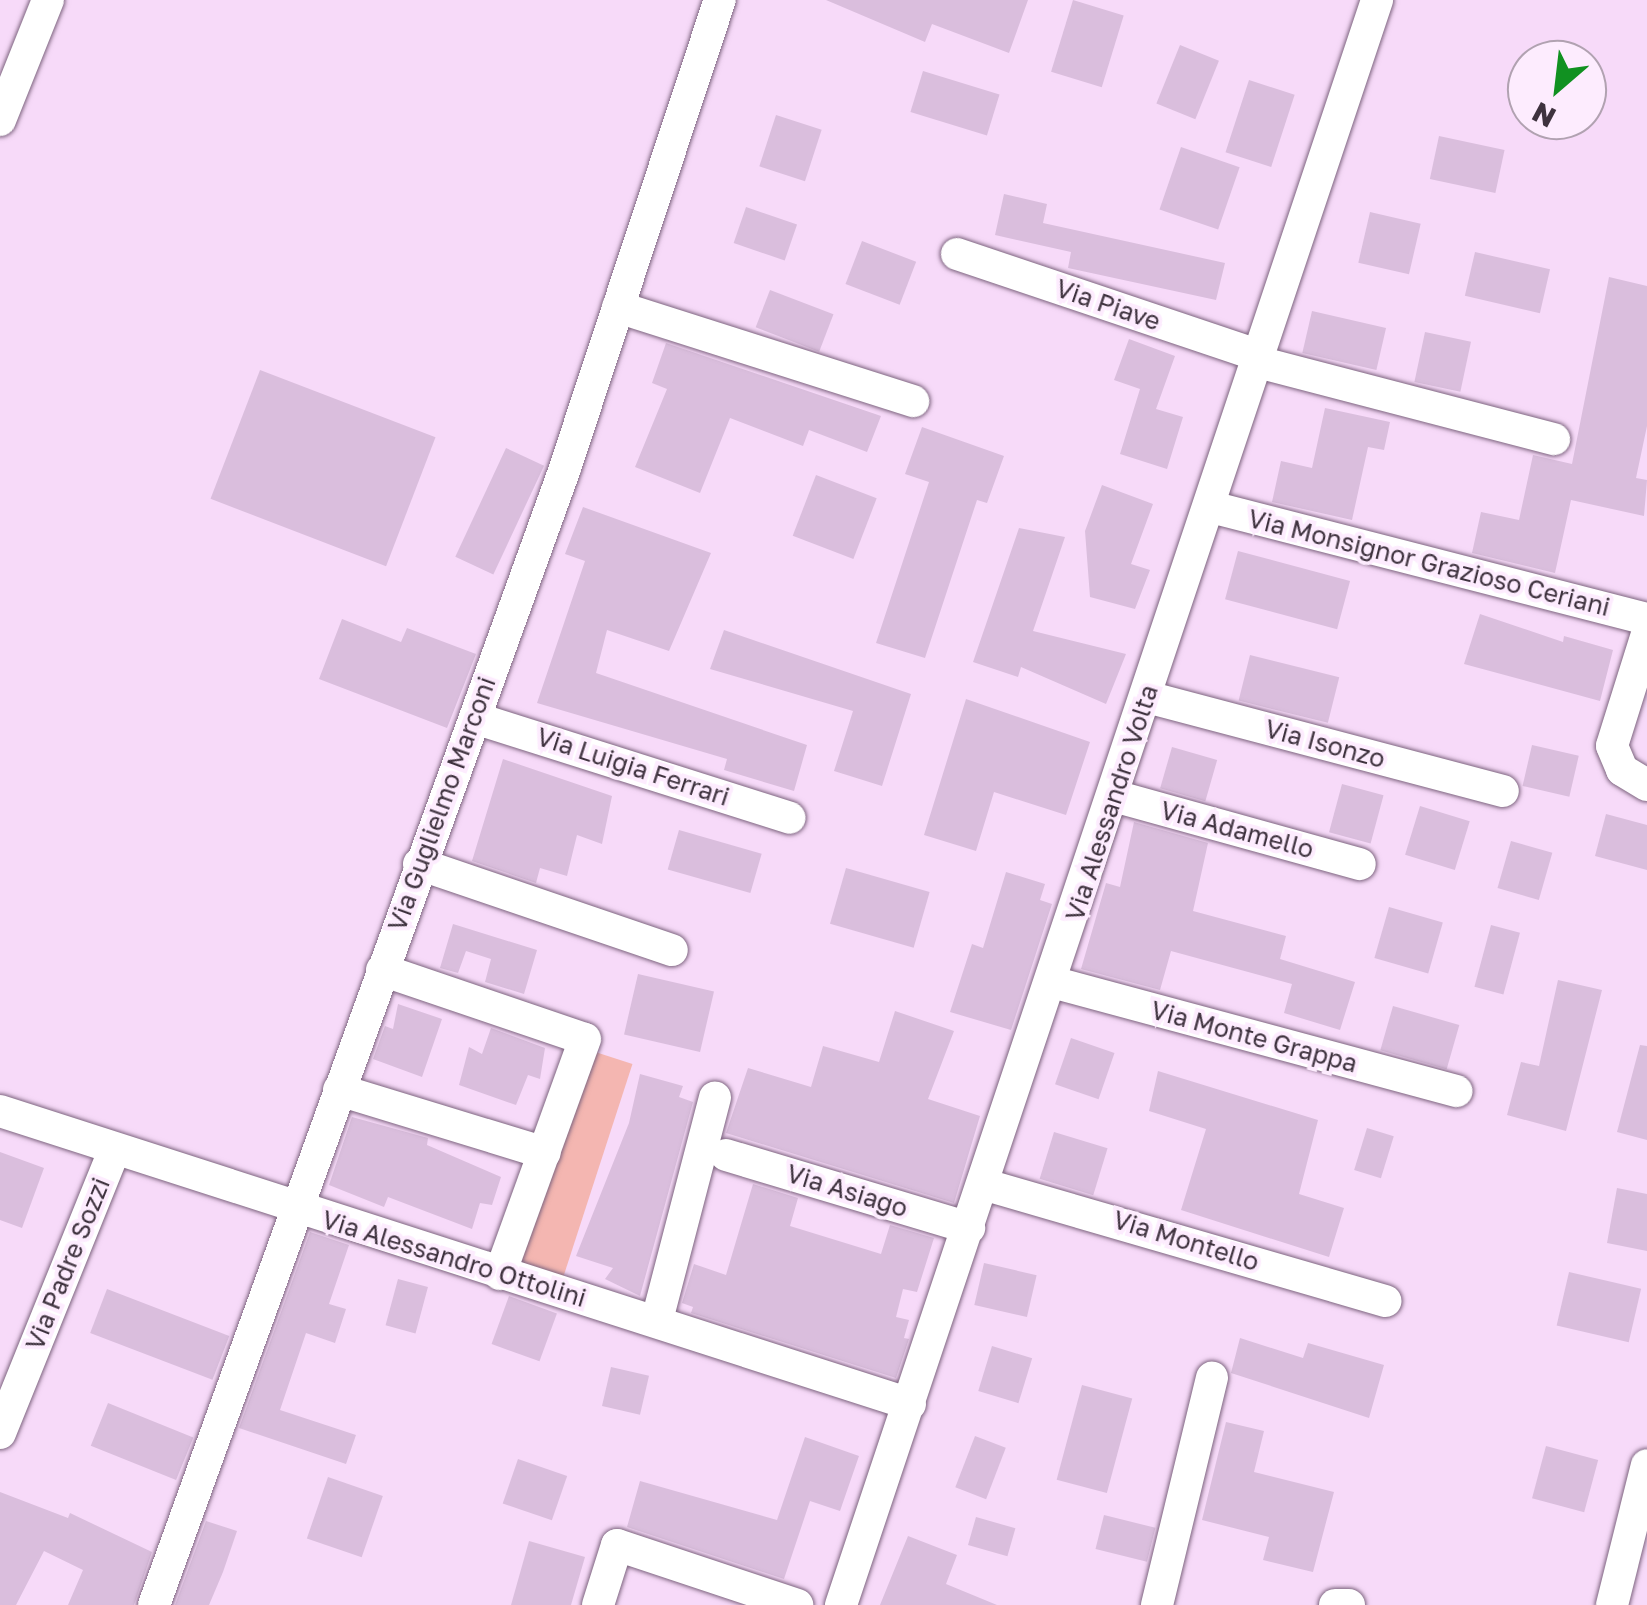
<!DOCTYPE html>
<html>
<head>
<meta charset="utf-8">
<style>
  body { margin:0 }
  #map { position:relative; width:1647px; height:1605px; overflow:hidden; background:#f7daf9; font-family:"Golos Text",sans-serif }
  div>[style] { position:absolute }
  .green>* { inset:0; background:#f4b6b1; transform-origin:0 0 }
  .building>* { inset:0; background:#dabedd; transform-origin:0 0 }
  .roads { filter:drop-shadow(0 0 2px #7d647f) drop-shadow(0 0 2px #7d647f) }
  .minor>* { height:32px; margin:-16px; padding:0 16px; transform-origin:16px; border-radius:16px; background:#fff }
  span { translate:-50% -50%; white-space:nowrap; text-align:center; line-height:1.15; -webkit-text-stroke:8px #fdecfe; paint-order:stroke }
  .street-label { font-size:25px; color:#3e323e }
  .north { position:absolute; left:1507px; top:40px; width:100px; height:100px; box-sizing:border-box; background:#fdecfe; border:2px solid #b1a2b1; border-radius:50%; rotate:208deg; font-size:28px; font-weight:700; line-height:40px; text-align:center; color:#3e323e }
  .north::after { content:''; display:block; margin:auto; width:35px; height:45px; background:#119121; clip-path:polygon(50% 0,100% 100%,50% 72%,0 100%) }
</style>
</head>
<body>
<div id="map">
  <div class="green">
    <i style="left:583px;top:1048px;width:52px;height:232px;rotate:18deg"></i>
  </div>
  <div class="building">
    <i style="clip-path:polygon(826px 0,1028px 0,1009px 53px,932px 24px,925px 42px)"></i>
    <i style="left:1073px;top:0;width:53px;height:75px;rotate:17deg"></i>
    <i style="left:1180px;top:45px;width:42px;height:63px;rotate:22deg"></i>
    <i style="left:923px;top:71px;width:80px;height:43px;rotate:17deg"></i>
    <i style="left:1249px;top:80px;width:48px;height:76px;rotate:18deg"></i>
    <i style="left:776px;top:115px;width:48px;height:54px;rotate:18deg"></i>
    <i style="left:1439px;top:136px;width:67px;height:44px;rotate:12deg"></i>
    <i style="left:1181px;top:147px;width:62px;height:66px;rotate:19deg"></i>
    <i style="clip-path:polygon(1004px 194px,1047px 204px,1043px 223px,1225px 263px,1216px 300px,1068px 268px,1071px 252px,995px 235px)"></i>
    <i style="left:746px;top:207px;width:54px;height:38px;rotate:19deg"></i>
    <i style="left:1370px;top:212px;width:52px;height:52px;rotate:13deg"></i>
    <i style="left:862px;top:241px;width:58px;height:46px;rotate:21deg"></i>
    <i style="left:1475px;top:252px;width:77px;height:45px;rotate:13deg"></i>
    <i style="clip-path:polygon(1609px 277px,1647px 286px,1647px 426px,1636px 478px,1647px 480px,1644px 516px,1571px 500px,1555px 573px,1472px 553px,1481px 512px,1519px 520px,1533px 455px,1572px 464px)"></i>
    <i style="left:770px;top:290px;width:68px;height:40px;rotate:21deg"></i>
    <i style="left:1312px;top:311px;width:76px;height:43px;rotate:13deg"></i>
    <i style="left:1425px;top:332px;width:47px;height:51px;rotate:12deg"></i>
    <i style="clip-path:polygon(1129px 339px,1175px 356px,1156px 409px,1183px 417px,1167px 469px,1120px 454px,1140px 389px,1114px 380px)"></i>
    <i style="clip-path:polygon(666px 343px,881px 416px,867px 452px,809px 430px,803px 446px,730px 418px,700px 493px,635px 467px,667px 389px,652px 383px)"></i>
    <i style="left:260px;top:370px;width:188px;height:138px;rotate:21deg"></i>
    <i style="clip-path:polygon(1325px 408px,1390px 422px,1384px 450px,1368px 447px,1352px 520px,1272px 502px,1281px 461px,1312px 468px)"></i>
    <i style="clip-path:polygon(922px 427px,1004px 456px,987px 503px,977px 500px,925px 658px,876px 643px,929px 482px,905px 474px)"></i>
    <i style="left:506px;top:448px;width:42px;height:120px;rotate:25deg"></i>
    <i style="left:816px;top:475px;width:65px;height:65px;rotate:21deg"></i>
    <i style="clip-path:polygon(1102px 485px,1153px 504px,1131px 564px,1150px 570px,1135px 609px,1090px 597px,1085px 531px)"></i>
    <i style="clip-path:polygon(583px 507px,711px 553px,669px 651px,607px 630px,596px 673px,807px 745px,794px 791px,724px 770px,727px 759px,537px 703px,585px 561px,565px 554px)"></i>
    <i style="clip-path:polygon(1019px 528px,1065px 537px,1033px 631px,1126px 654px,1106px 704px,1021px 667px,1018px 677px,973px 662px)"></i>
    <i style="left:1238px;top:551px;width:116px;height:50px;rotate:15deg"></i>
    <i style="clip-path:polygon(1480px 614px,1563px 642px,1564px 636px,1613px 650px,1600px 701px,1464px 664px)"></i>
    <i style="clip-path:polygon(342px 619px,401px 642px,407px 628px,476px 654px,447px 728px,319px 679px)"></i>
    <i style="clip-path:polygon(724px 630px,911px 694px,882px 786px,834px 771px,853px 711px,710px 669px)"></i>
    <i style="left:1250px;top:655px;width:92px;height:47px;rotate:14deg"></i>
    <i style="clip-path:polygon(966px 699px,1090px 742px,1066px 815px,994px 792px,976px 851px,924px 835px)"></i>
    <i style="left:1532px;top:745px;width:48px;height:42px;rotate:13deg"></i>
    <i style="left:1172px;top:747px;width:47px;height:43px;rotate:16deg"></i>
    <i style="clip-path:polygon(503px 759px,612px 796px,602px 844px,577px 835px,567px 876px,540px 868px,536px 883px,472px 861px)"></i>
    <i style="left:1342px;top:784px;width:43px;height:50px;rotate:15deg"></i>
    <i style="left:1420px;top:806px;width:52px;height:51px;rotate:17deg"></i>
    <i style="clip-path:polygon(1606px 814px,1647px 825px,1647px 870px,1595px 856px)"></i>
    <i style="clip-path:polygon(1134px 822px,1208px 843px,1193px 911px,1286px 936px,1280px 959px,1355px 982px,1340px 1030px,1284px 1013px,1292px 984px,1171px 951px,1160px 990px,1081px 969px,1106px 883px,1120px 887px)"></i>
    <i style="left:679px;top:830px;width:86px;height:41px;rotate:16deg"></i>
    <i style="left:1511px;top:841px;width:43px;height:49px;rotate:16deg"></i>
    <i style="left:846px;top:868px;width:87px;height:58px;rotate:16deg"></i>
    <i style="clip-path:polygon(1006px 872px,1045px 884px,1040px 900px,1052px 904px,1011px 1030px,950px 1012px,972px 944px,983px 948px)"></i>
    <i style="left:1389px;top:907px;width:56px;height:53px;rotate:16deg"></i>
    <i style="clip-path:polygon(453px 924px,537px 950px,524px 994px,485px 982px,491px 959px,466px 951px,458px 973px,440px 968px)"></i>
    <i style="left:1491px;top:925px;width:30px;height:64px;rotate:15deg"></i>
    <i style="left:638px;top:974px;width:78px;height:62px;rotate:13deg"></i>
    <i style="clip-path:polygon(1558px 980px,1602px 990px,1566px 1131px,1507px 1115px,1521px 1062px,1539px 1066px)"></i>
    <i style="clip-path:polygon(398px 1004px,442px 1019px,422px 1077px,373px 1059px,385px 1026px,393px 1029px)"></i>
    <i style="left:1393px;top:1006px;width:69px;height:46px;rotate:16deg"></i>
    <i style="clip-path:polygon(895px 1011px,954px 1031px,928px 1099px,980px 1116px,954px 1203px,726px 1133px,748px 1068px,811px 1087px,823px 1046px,879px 1062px)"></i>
    <i style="clip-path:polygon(491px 1028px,545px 1048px,540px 1079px,528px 1075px,516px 1105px,459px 1085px,469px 1047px,482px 1054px)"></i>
    <i style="left:1071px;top:1038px;width:46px;height:49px;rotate:19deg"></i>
    <i style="clip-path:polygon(1640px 1045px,1647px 1046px,1647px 1140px,1617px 1132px)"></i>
    <i style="clip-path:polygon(1158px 1071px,1318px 1120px,1299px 1194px,1344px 1208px,1329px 1257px,1181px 1210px,1206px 1129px,1149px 1111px)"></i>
    <i style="clip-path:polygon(640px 1074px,683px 1086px,679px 1097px,693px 1102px,640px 1296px,605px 1279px,613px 1268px,576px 1256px,629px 1123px)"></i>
    <i style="clip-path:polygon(352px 1117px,428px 1138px,427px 1145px,501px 1177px,492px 1205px,480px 1203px,472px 1229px,388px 1197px,384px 1207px,329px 1185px)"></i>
    <i style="left:1367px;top:1128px;width:28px;height:44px;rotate:17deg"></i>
    <i style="left:1054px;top:1132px;width:56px;height:49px;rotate:17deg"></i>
    <i style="clip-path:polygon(0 1152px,44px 1168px,22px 1228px,0 1220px)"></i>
    <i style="clip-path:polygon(753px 1184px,798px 1198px,790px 1226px,881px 1254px,890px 1225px,934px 1238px,917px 1292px,903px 1289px,896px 1317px,909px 1320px,904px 1338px,909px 1339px,896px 1378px,691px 1313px,693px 1307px,682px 1303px,694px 1264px,726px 1275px)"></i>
    <i style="clip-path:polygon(1617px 1188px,1647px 1194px,1647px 1251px,1607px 1243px)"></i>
    <i style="clip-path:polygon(310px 1232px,349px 1245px,329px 1304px,346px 1309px,335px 1343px,306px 1333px,280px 1410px,356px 1435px,346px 1464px,239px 1428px)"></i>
    <i style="left:984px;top:1263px;width:54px;height:43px;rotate:13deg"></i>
    <i style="left:1569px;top:1272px;width:74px;height:55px;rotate:13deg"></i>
    <i style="left:398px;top:1279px;width:31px;height:48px;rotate:15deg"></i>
    <i style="left:107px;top:1289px;width:131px;height:47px;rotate:21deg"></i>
    <i style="left:509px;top:1296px;width:51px;height:51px;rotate:20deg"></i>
    <i style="clip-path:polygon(1240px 1338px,1303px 1358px,1308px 1343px,1384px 1365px,1369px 1418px,1231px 1373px)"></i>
    <i style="left:992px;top:1346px;width:42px;height:47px;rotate:17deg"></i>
    <i style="left:611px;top:1367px;width:39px;height:40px;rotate:13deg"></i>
    <i style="left:1082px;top:1385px;width:52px;height:98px;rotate:15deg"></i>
    <i style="left:108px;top:1403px;width:92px;height:46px;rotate:22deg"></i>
    <i style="clip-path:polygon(1226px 1422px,1264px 1431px,1254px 1472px,1334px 1492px,1313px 1572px,1263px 1560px,1269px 1537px,1202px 1520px)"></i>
    <i style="left:975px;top:1436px;width:33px;height:55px;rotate:21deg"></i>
    <i style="clip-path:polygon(805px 1437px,859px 1456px,840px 1511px,810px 1501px,784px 1579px,627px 1527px,640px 1481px,777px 1520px)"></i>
    <i style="left:1546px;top:1446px;width:54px;height:54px;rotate:15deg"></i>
    <i style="left:518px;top:1459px;width:52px;height:47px;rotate:19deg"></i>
    <i style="left:328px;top:1477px;width:58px;height:65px;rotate:19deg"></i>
    <i style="clip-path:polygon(0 1492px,68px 1518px,70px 1513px,152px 1552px,134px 1605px,68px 1605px,83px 1570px,44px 1551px,16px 1605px,0 1605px)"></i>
    <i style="left:1104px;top:1515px;width:53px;height:35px;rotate:14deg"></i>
    <i style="left:976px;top:1517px;width:41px;height:29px;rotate:16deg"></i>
    <i style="clip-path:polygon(206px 1521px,237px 1531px,223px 1572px,209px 1605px,175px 1605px)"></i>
    <i style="clip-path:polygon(908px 1536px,957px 1555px,946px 1584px,997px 1605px,880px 1605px)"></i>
    <i style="clip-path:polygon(529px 1541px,585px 1557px,571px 1605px,511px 1605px)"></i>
  </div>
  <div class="roads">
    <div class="minor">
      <i style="left:0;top:120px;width:129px;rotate:-68.2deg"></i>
      <i style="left:957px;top:254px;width:320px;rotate:18.6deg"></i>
      <i style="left:618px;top:307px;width:310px;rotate:17.7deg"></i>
      <i style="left:1258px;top:362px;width:306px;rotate:14.6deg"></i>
      <i style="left:1211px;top:507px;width:450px;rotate:14.4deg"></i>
      <i style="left:1647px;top:634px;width:117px;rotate:107.4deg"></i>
      <i style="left:1612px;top:746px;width:26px;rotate:67deg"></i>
      <i style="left:1622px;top:770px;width:29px;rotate:31deg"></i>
      <i style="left:1147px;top:697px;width:368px;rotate:14.8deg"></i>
      <i style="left:475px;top:718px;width:330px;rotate:17.6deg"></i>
      <i style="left:1114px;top:796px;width:255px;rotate:15.5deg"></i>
      <i style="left:419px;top:864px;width:267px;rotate:18.8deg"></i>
      <i style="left:382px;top:970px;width:214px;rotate:18.8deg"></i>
      <i style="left:585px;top:1039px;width:250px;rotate:109.9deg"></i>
      <i style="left:1052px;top:982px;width:419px;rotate:15.1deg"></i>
      <i style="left:339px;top:1090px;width:215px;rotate:17deg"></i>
      <i style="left:0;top:1111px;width:956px;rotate:17.85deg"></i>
      <i style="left:726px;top:1155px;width:254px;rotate:16.7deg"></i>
      <i style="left:986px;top:1185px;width:416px;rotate:16.2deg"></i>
      <i style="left:657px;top:1320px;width:230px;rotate:-75.4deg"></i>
      <i style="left:0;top:1433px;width:304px;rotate:-68deg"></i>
      <i style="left:154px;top:1605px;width:1206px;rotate:-70.12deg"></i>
      <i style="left:564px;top:471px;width:496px;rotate:-71.7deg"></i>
      <i style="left:598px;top:1605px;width:63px;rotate:-72.4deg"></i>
      <i style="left:617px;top:1545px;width:190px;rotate:18.4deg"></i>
      <i style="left:841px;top:1605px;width:1692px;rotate:-71.53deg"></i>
      <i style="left:1157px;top:1605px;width:234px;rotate:-76.4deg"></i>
      <i style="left:1335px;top:1605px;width:14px"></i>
      <i style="left:1612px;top:1605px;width:144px;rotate:-76deg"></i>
    </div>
  </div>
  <div class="street-label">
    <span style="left:1108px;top:305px;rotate:19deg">Via Piave</span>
    <span style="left:1429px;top:563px;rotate:14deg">Via Monsignor Grazioso Ceriani</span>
    <span style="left:1325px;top:744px;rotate:15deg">Via Isonzo</span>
    <span style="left:633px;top:767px;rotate:18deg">Via Luigia Ferrari</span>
    <span style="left:1112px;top:803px;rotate:-72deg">Via Alessandro Volta</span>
    <span style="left:442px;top:804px;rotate:-70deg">Via Guglielmo Marconi</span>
    <span style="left:1237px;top:830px;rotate:15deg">Via Adamello</span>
    <span style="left:1254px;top:1037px;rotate:15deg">Via Monte Grappa</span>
    <span style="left:847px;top:1191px;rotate:17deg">Via Asiago</span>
    <span style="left:1186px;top:1241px;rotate:17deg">Via Montello</span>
    <span style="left:454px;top:1259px;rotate:17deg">Via Alessandro Ottolini</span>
    <span style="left:68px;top:1264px;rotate:-68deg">Via Padre Sozzi</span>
  </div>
  <div class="north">N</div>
</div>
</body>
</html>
